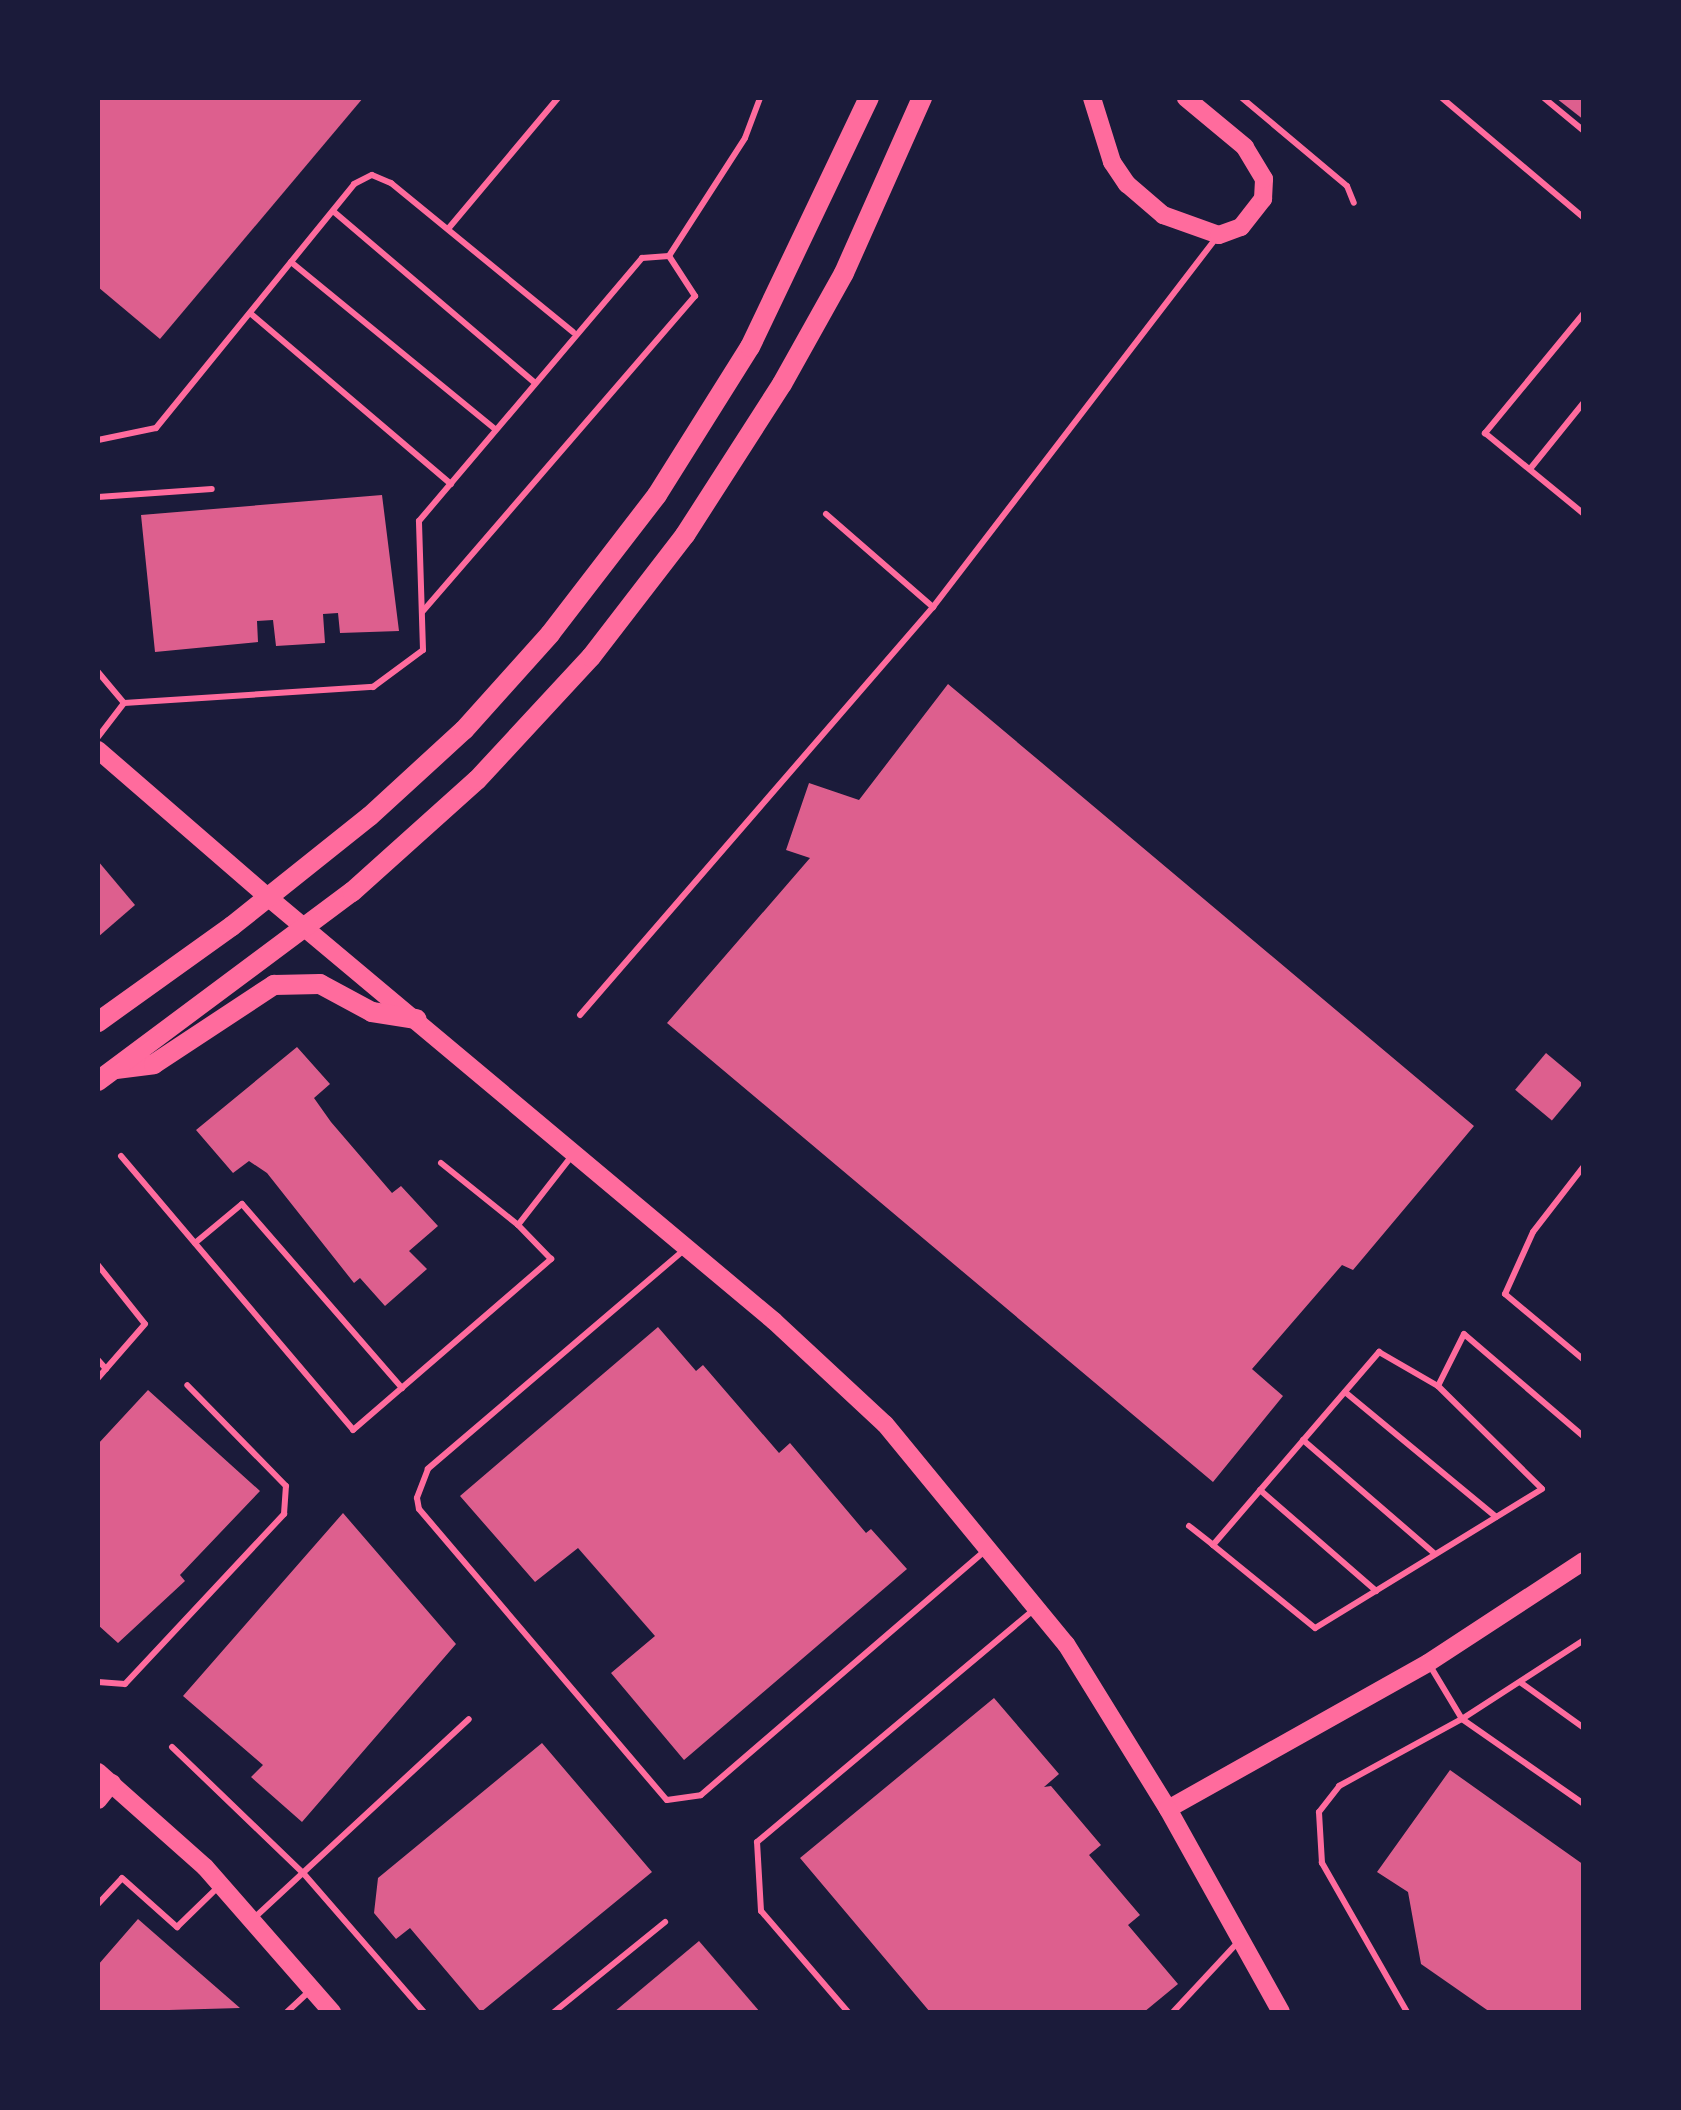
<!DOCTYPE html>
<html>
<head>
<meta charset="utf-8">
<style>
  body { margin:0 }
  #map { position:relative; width:1681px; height:2110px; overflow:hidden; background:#1b1b3a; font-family:Georgia,serif }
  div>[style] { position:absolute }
  .building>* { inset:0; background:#dd5f8e; transform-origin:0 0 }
  .service>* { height:6px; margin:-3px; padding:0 3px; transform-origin:3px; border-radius:3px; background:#ff6b9d }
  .tertiary>* { height:18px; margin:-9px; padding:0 9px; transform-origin:9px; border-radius:9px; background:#ff6b9d }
  .secondary>* { height:18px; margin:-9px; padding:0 9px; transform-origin:9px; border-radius:9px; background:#ff6b9d }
  .primary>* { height:20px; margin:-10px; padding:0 10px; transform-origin:10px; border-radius:10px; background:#ff6b9d }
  span { translate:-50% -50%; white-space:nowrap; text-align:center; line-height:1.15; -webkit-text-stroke:8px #1b1b3a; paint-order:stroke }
  .frame { position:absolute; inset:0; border:100px solid #1b1b3a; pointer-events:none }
</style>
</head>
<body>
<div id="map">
  <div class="building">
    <i style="clip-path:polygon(98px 98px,363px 98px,160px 339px,98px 287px)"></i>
    <i style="clip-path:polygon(1556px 98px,1584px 98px,1584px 120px)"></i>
    <i style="clip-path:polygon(382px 495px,399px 631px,340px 633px,338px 613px,323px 614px,325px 643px,276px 646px,273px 620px,257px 621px,258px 642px,155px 652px,141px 515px)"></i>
    <i style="clip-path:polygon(948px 684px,1474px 1126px,1353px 1270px,1342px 1265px,1252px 1369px,1283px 1396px,1213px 1482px,667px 1023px,810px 858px,786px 850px,809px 783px,859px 800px)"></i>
    <i style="clip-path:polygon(98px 861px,135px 905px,98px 937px)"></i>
    <i style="clip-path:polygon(297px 1047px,330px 1084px,314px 1098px,331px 1122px,392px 1193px,401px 1186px,438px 1226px,409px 1251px,427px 1269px,385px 1306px,360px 1278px,354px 1283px,267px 1173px,249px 1161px,233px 1173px,196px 1130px)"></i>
    <i style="left:1546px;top:1053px;width:48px;height:48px;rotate:40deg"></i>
    <i style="clip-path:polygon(658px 1327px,696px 1371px,703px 1365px,779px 1453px,790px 1443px,866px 1533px,871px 1529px,907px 1569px,684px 1760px,611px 1673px,655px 1636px,578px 1548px,535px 1582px,460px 1496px)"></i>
    <i style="clip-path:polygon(148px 1390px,260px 1491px,180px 1575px,185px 1581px,118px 1643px,98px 1625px,98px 1444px)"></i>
    <i style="clip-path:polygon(343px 1513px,456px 1644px,302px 1822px,251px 1777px,263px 1765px,183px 1696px)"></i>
    <i style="clip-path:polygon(994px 1698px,1059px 1774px,1044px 1787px,1051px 1786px,1101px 1845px,1089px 1855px,1140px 1915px,1128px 1925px,1178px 1984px,1144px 2012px,930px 2012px,800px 1858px)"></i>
    <i style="clip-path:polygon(542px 1743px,652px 1872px,481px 2012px,410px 1928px,396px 1939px,374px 1913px,378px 1878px)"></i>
    <i style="clip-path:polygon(1450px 1770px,1584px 1865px,1584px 2012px,1490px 2012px,1421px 1964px,1408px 1892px,1377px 1872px)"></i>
    <i style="clip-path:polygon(138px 1919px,186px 1961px,240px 2008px,98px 2012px,98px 1965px)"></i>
    <i style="clip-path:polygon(699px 1941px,760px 2012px,614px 2012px)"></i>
  </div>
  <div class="service">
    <i style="left:1242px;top:98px;width:137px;rotate:40deg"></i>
    <i style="left:1347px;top:186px;width:18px;rotate:68deg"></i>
    <i style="left:1442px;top:98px;width:186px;rotate:40.2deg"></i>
    <i style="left:1544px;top:98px;width:52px;rotate:39.5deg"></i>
    <i style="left:333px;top:211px;width:264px;rotate:40.4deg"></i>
    <i style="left:448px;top:229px;width:171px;rotate:-50deg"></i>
    <i style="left:669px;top:256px;width:140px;rotate:-57.2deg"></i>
    <i style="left:745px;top:138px;width:43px;rotate:-69.4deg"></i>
    <i style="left:291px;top:262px;width:264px;rotate:39.3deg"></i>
    <i style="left:250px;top:313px;width:264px;rotate:40.4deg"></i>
    <i style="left:1584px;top:313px;width:156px;rotate:129.5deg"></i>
    <i style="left:1485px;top:433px;width:128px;rotate:39.3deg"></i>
    <i style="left:98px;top:440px;width:59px;rotate:-11.7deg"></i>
    <i style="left:156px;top:428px;width:314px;rotate:-50.9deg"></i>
    <i style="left:354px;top:184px;width:20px;rotate:-27deg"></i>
    <i style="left:372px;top:175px;width:21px;rotate:23deg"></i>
    <i style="left:391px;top:183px;width:235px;rotate:39.3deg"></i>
    <i style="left:1530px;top:469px;width:86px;rotate:-51.1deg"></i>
    <i style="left:98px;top:497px;width:114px;rotate:-4deg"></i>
    <i style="left:826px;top:514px;width:142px;rotate:41deg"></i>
    <i style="left:98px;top:672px;width:40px;rotate:50deg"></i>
    <i style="left:98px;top:737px;width:43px;rotate:-52.6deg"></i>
    <i style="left:124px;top:703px;width:250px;rotate:-3.7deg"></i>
    <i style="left:373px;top:687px;width:62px;rotate:-36.5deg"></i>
    <i style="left:423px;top:650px;width:129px;rotate:-91.8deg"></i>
    <i style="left:419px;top:521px;width:345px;rotate:-49.7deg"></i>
    <i style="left:642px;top:258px;width:27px;rotate:-4deg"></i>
    <i style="left:669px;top:256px;width:48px;rotate:57deg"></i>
    <i style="left:695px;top:296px;width:416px;rotate:130.8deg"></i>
    <i style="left:580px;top:1015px;width:540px;rotate:-49.13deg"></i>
    <i style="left:933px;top:607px;width:468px;rotate:-52.5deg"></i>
    <i style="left:121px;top:1156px;width:359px;rotate:49.7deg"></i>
    <i style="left:353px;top:1430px;width:262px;rotate:-40.8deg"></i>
    <i style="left:551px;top:1259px;width:47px;rotate:-134.1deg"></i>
    <i style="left:518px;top:1225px;width:86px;rotate:-52.1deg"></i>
    <i style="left:441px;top:1163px;width:99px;rotate:38.8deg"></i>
    <i style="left:1584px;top:1166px;width:83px;rotate:127.7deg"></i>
    <i style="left:1533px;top:1232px;width:68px;rotate:114.3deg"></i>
    <i style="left:1505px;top:1294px;width:103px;rotate:39.9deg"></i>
    <i style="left:195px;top:1243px;width:61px;rotate:-39.7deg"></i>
    <i style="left:242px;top:1204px;width:244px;rotate:49deg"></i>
    <i style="left:684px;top:1250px;width:337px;rotate:139.5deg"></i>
    <i style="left:428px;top:1469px;width:31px;rotate:111deg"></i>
    <i style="left:417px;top:1498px;width:11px;rotate:80deg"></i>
    <i style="left:419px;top:1509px;width:382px;rotate:49.6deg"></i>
    <i style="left:667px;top:1800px;width:34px;rotate:-8deg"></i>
    <i style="left:701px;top:1795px;width:374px;rotate:-40.7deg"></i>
    <i style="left:98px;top:1265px;width:75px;rotate:51.5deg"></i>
    <i style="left:145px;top:1324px;width:72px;rotate:131deg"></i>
    <i style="left:1379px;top:1352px;width:68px;rotate:30deg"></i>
    <i style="left:1438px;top:1386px;width:146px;rotate:44.7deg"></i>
    <i style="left:1542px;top:1489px;width:266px;rotate:148.5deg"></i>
    <i style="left:1315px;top:1628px;width:132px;rotate:-140.9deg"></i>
    <i style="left:1213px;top:1545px;width:255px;rotate:-49.3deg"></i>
    <i style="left:98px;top:1360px;width:12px;rotate:48deg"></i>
    <i style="left:1438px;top:1386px;width:58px;rotate:-63.4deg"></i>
    <i style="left:1464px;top:1334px;width:158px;rotate:40.6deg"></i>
    <i style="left:1345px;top:1392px;width:196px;rotate:39.6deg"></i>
    <i style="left:1303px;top:1440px;width:174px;rotate:40.8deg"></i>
    <i style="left:1260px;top:1490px;width:154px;rotate:41deg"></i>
    <i style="left:1189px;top:1526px;width:31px;rotate:38deg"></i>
    <i style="left:1584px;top:1640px;width:145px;rotate:147.1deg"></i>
    <i style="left:1462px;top:1719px;width:149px;rotate:34.9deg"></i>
    <i style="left:98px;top:1682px;width:27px;rotate:4deg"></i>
    <i style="left:125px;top:1684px;width:233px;rotate:-46.9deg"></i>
    <i style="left:284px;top:1514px;width:28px;rotate:-86deg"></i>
    <i style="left:286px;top:1486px;width:141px;rotate:-134.4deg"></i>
    <i style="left:1520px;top:1682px;width:79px;rotate:35.7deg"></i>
    <i style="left:172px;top:1747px;width:183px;rotate:43.9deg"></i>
    <i style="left:304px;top:1874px;width:183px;rotate:49deg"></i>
    <i style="left:98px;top:1904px;width:35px;rotate:-47deg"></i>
    <i style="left:122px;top:1878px;width:74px;rotate:41.7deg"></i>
    <i style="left:177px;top:1927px;width:59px;rotate:-44.3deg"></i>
    <i style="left:253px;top:1919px;width:294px;rotate:-42.8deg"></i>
    <i style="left:287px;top:2012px;width:33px;rotate:-43deg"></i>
    <i style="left:554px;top:2012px;width:143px;rotate:-39deg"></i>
    <i style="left:848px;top:2012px;width:133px;rotate:-130.7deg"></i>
    <i style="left:761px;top:1911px;width:69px;rotate:-93.3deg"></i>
    <i style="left:757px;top:1842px;width:364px;rotate:-40deg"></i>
    <i style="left:1173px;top:2012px;width:98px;rotate:-47.1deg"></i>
    <i style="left:1407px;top:2012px;width:172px;rotate:-119.7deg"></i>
    <i style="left:1322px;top:1863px;width:51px;rotate:-93.4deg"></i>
    <i style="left:1319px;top:1812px;width:33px;rotate:-52deg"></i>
    <i style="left:1339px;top:1786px;width:140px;rotate:-28.6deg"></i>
    <i style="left:1462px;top:1719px;width:64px;rotate:-121deg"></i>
  </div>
  <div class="tertiary">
    <i style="left:1092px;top:98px;width:67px;rotate:72.6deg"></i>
    <i style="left:1112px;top:162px;width:27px;rotate:56deg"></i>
    <i style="left:1127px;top:184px;width:48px;rotate:40.7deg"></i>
    <i style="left:1163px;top:215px;width:59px;rotate:19.7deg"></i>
    <i style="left:1219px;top:235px;width:23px;rotate:-20deg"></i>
    <i style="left:1241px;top:227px;width:36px;rotate:-52deg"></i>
    <i style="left:1263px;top:199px;width:20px;rotate:-87deg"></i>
    <i style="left:1264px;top:179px;width:37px;rotate:-121deg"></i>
    <i style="left:1245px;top:147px;width:77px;rotate:-140.3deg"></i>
    <i style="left:98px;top:750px;width:226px;rotate:40.9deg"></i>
    <i style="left:98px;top:1772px;width:143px;rotate:41.6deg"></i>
    <i style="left:205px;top:1867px;width:193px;rotate:48.8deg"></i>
    <i style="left:98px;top:1800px;width:22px;rotate:-51deg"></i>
    <i style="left:1168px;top:1809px;width:298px;rotate:-29.3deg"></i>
    <i style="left:1428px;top:1663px;width:186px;rotate:-33.2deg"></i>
  </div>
  <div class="secondary">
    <i style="left:269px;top:898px;width:659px;rotate:39.95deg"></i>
    <i style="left:774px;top:1321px;width:151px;rotate:42.9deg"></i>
    <i style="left:885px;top:1424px;width:285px;rotate:50.6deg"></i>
    <i style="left:1066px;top:1644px;width:194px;rotate:58.3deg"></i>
    <i style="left:1168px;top:1809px;width:232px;rotate:60.9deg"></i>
  </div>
  <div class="primary">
    <i style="left:98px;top:1022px;width:165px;rotate:-35.6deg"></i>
    <i style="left:232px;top:926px;width:176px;rotate:-38.6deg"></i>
    <i style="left:370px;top:816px;width:127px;rotate:-42.5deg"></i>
    <i style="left:464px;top:730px;width:129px;rotate:-48.1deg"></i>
    <i style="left:550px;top:634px;width:175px;rotate:-52.4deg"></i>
    <i style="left:657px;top:495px;width:175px;rotate:-57.9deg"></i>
    <i style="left:750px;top:347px;width:276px;rotate:-64.5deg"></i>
    <i style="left:116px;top:1069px;width:38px;rotate:-7deg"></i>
    <i style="left:154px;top:1064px;width:144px;rotate:-33.4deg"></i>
    <i style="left:274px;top:985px;width:46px;rotate:-1.2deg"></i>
    <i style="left:320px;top:984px;width:59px;rotate:28.3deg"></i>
    <i style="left:372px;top:1012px;width:45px;rotate:9deg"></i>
    <i style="left:98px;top:1081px;width:317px;rotate:-36.7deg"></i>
    <i style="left:352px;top:892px;width:168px;rotate:-41.9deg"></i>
    <i style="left:477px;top:780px;width:168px;rotate:-47.2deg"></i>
    <i style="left:591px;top:657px;width:154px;rotate:-52.4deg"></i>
    <i style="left:685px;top:535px;width:179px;rotate:-57.3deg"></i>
    <i style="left:782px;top:384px;width:127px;rotate:-60.8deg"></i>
    <i style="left:844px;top:273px;width:192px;rotate:-66deg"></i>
  </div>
  <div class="frame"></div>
</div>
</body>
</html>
